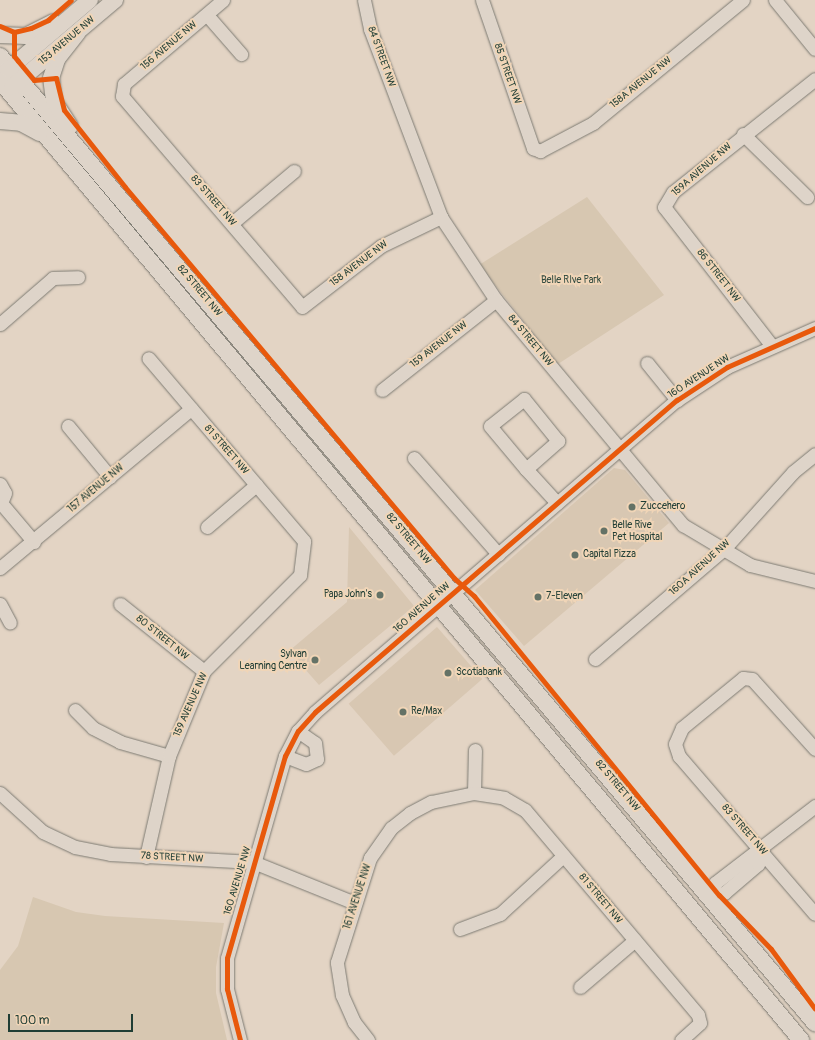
<!DOCTYPE html>
<html>
<head>
<meta charset="utf-8">
<style>
  body { margin:0 }
  #map { position:relative; width:815px; height:1040px; overflow:hidden; background:#e3d4c4; font-family:Pangolin,sans-serif }
  div>[style] { position:absolute }
  .built>* { inset:0; background:#d8c7b2; transform-origin:0 0 }
  .green>* { inset:0; background:#d7c7b1 }
  .roads { filter:drop-shadow(0 0 1px #7d7b73) drop-shadow(0 0 1px #7d7b73) }
  .minor>* { height:13px; margin:-6.5px; padding:0 6.5px; transform-origin:6.5px; border-radius:6.5px; background:#ded4c9 }
  .major>* { height:16px; margin:-8px; padding:0 8px; transform-origin:8px; border-radius:8px; background:#ded4c9 }
  .cycleway>* { height:5px; margin:-2.5px; padding:0 2.5px; transform-origin:2.5px; border-radius:2.5px; background:#e8590c }
  .dots>* { width:11px; height:11px; translate:-50% -50%; box-sizing:border-box; border:2px solid #f0d5b7; border-radius:50% }
  span { translate:-50% -50%; white-space:nowrap; text-align:center; line-height:1.15; -webkit-text-stroke:4px #f0d5b7; paint-order:stroke }
  .street-label { font-size:10px; color:#1f3d34 }
  .park-label { font-size:10px; color:#304a3f }
  .poi-label { font-size:10px; color:#1f3d34 }
  .left { translate:0 -50%; text-align:left }
  .right { translate:-100% -50%; text-align:right }
  .scale { position:absolute; left:8px; top:1014px; width:125px; height:18px; box-sizing:border-box; border:2px solid #1f3d34; border-top:0; padding-left:5px; font-size:12px; line-height:14px; white-space:nowrap; color:#1f3d34; -webkit-text-stroke:3px #f0d5b7; paint-order:stroke }
</style>
</head>
<body>
<div id="map">
  <div class="built">
    <i style="clip-path:polygon(614px 468px,625px 470px,669px 523px,524px 646px,475px 590px)"></i>
    <i style="clip-path:polygon(349px 527px,414px 606px,319px 685px,289px 651px,347px 602px)"></i>
    <i style="left:437px;top:627px;width:69px;height:117px;rotate:49deg"></i>
  </div>
  <div class="green">
    <i style="clip-path:polygon(587px 197px,664px 295px,558px 364px,479px 265px)"></i>
    <i style="clip-path:polygon(33px 897px,76px 912px,105px 916px,224px 923px,216px 967px,216px 993px,227px 1040px,0 1040px,0 970px,18px 946px)"></i>
  </div>
  <div class="roads">
    <div class="minor">
      <i style="left:223px;top:0;width:130px;rotate:139.7deg"></i>
      <i style="left:124px;top:84px;width:12px;rotate:99deg"></i>
      <i style="left:122px;top:96px;width:277px;rotate:49.5deg"></i>
      <i style="left:302px;top:307px;width:100px;rotate:-37.7deg"></i>
      <i style="left:381px;top:246px;width:67px;rotate:-25.8deg"></i>
      <i style="left:364px;top:0;width:30px;rotate:78deg"></i>
      <i style="left:370px;top:29px;width:201px;rotate:69.3deg"></i>
      <i style="left:441px;top:217px;width:100px;rotate:56.5deg"></i>
      <i style="left:496px;top:300px;width:293px;rotate:50.3deg"></i>
      <i style="left:683px;top:525px;width:78px;rotate:30.8deg"></i>
      <i style="left:750px;top:565px;width:67px;rotate:13.8deg"></i>
      <i style="left:482px;top:0;width:157px;rotate:71deg"></i>
      <i style="left:533px;top:148px;width:8px;rotate:23deg"></i>
      <i style="left:540px;top:151px;width:60px;rotate:-27.8deg"></i>
      <i style="left:593px;top:123px;width:194px;rotate:-39.4deg"></i>
      <i style="left:775px;top:0;width:63px;rotate:50.8deg"></i>
      <i style="left:207px;top:15px;width:52px;rotate:48.9deg"></i>
      <i style="left:743px;top:134px;width:90px;rotate:44.5deg"></i>
      <i style="left:232px;top:223px;width:81px;rotate:-40deg"></i>
      <i style="left:0;top:324px;width:70px;rotate:-41deg"></i>
      <i style="left:53px;top:278px;width:25px;rotate:-2deg"></i>
      <i style="left:772px;top:346px;width:176px;rotate:-127.8deg"></i>
      <i style="left:664px;top:207px;width:17px;rotate:-59deg"></i>
      <i style="left:673px;top:192px;width:181px;rotate:-38.5deg"></i>
      <i style="left:647px;top:363px;width:48px;rotate:51deg"></i>
      <i style="left:382px;top:390px;width:145px;rotate:-38.3deg"></i>
      <i style="left:68px;top:426px;width:66px;rotate:50.5deg"></i>
      <i style="left:414px;top:458px;width:128px;rotate:48.8deg"></i>
      <i style="left:526px;top:469px;width:43px;rotate:-41.2deg"></i>
      <i style="left:558px;top:441px;width:54px;rotate:-129deg"></i>
      <i style="left:524px;top:399px;width:43px;rotate:141.5deg"></i>
      <i style="left:490px;top:426px;width:56px;rotate:50.1deg"></i>
      <i style="left:526px;top:469px;width:46px;rotate:47.6deg"></i>
      <i style="left:0;top:484px;width:10px;rotate:61deg"></i>
      <i style="left:5px;top:493px;width:11px;rotate:112deg"></i>
      <i style="left:1px;top:503px;width:51px;rotate:49.8deg"></i>
      <i style="left:207px;top:527px;width:65px;rotate:-40.6deg"></i>
      <i style="left:0;top:568px;width:249px;rotate:-39.8deg"></i>
      <i style="left:0;top:604px;width:21px;rotate:62deg"></i>
      <i style="left:120px;top:604px;width:107px;rotate:38.6deg"></i>
      <i style="left:595px;top:659px;width:170px;rotate:-40.5deg"></i>
      <i style="left:724px;top:549px;width:103px;rotate:-48.1deg"></i>
      <i style="left:793px;top:472px;width:28px;rotate:-39deg"></i>
      <i style="left:75px;top:710px;width:25px;rotate:45deg"></i>
      <i style="left:93px;top:728px;width:30px;rotate:27deg"></i>
      <i style="left:120px;top:742px;width:51px;rotate:15.9deg"></i>
      <i style="left:815px;top:749px;width:94px;rotate:-132deg"></i>
      <i style="left:752px;top:679px;width:9px;rotate:-174deg"></i>
      <i style="left:743px;top:678px;width:79px;rotate:140.7deg"></i>
      <i style="left:682px;top:728px;width:17px;rotate:114deg"></i>
      <i style="left:675px;top:744px;width:13px;rotate:72deg"></i>
      <i style="left:679px;top:756px;width:208px;rotate:49.3deg"></i>
      <i style="left:285px;top:756px;width:22px;rotate:21deg"></i>
      <i style="left:306px;top:764px;width:12px;rotate:-24deg"></i>
      <i style="left:317px;top:759px;width:16px;rotate:-97deg"></i>
      <i style="left:315px;top:743px;width:21px;rotate:-145deg"></i>
      <i style="left:0;top:793px;width:58px;rotate:42.2deg"></i>
      <i style="left:43px;top:832px;width:35px;rotate:25deg"></i>
      <i style="left:75px;top:847px;width:36px;rotate:11deg"></i>
      <i style="left:110px;top:854px;width:143px;rotate:3.2deg"></i>
      <i style="left:253px;top:862px;width:110px;rotate:21.9deg"></i>
      <i style="left:474px;top:793px;width:43px;rotate:-88.7deg"></i>
      <i style="left:146px;top:857px;width:104px;rotate:-77.2deg"></i>
      <i style="left:169px;top:756px;width:92px;rotate:-67.6deg"></i>
      <i style="left:204px;top:671px;width:136px;rotate:-45deg"></i>
      <i style="left:300px;top:575px;width:34px;rotate:-83deg"></i>
      <i style="left:304px;top:541px;width:240px;rotate:-130.4deg"></i>
      <i style="left:710px;top:897px;width:15px;rotate:-70deg"></i>
      <i style="left:715px;top:883px;width:126px;rotate:-37.6deg"></i>
      <i style="left:710px;top:897px;width:15px;rotate:-16deg"></i>
      <i style="left:724px;top:893px;width:45px;rotate:-40.5deg"></i>
      <i style="left:758px;top:864px;width:15px;rotate:-79deg"></i>
      <i style="left:460px;top:929px;width:43px;rotate:-20.6deg"></i>
      <i style="left:500px;top:914px;width:86px;rotate:-42.6deg"></i>
      <i style="left:580px;top:987px;width:72px;rotate:-40.5deg"></i>
      <i style="left:240px;top:1040px;width:53px;rotate:-104.3deg"></i>
      <i style="left:227px;top:989px;width:31px;rotate:-90deg"></i>
      <i style="left:227px;top:958px;width:210px;rotate:-74deg"></i>
      <i style="left:285px;top:756px;width:28px;rotate:-63deg"></i>
      <i style="left:298px;top:731px;width:25px;rotate:-48deg"></i>
      <i style="left:315px;top:712px;width:478px;rotate:-40.8deg"></i>
      <i style="left:677px;top:400px;width:60px;rotate:-33.4deg"></i>
      <i style="left:727px;top:367px;width:96px;rotate:-23.9deg"></i>
      <i style="left:368px;top:1040px;width:23px;rotate:-128deg"></i>
      <i style="left:354px;top:1022px;width:30px;rotate:-114deg"></i>
      <i style="left:342px;top:995px;width:33px;rotate:-99deg"></i>
      <i style="left:337px;top:962px;width:109px;rotate:-72.4deg"></i>
      <i style="left:370px;top:858px;width:37px;rotate:-55deg"></i>
      <i style="left:391px;top:828px;width:24px;rotate:-38deg"></i>
      <i style="left:410px;top:813px;width:24px;rotate:-28deg"></i>
      <i style="left:431px;top:802px;width:44px;rotate:-11.8deg"></i>
      <i style="left:474px;top:793px;width:30px;rotate:9deg"></i>
      <i style="left:504px;top:798px;width:24px;rotate:30deg"></i>
      <i style="left:525px;top:810px;width:268px;rotate:49.8deg"></i>
      <i style="left:698px;top:1015px;width:8px;rotate:76deg"></i>
      <i style="left:700px;top:1023px;width:25px;rotate:138deg"></i>
    </div>
    <div class="major">
      <i style="left:0;top:35px;width:26px;rotate:2deg"></i>
      <i style="left:26px;top:36px;width:30px;rotate:-27deg"></i>
      <i style="left:0;top:56px;width:1265px;rotate:49.88deg"></i>
      <i style="left:3px;top:74px;width:114px;rotate:-40.4deg"></i>
      <i style="left:0;top:81px;width:1250px;rotate:50.13deg"></i>
      <i style="left:12px;top:87px;width:135px;rotate:-40.2deg"></i>
      <i style="left:0;top:121px;width:21px;rotate:5deg"></i>
      <i style="left:21px;top:123px;width:21px;rotate:28deg"></i>
      <i style="left:70px;top:126px;width:30px;rotate:-123deg"></i>
      <i style="left:54px;top:101px;width:23px;rotate:-97deg"></i>
      <i style="left:51px;top:78px;width:20px;rotate:-72deg"></i>
      <i style="left:57px;top:59px;width:34px;rotate:-52deg"></i>
    </div>
  </div>
  <div class="cycleway">
    <i style="left:0;top:26px;width:15px;rotate:23deg"></i>
    <i style="left:14px;top:32px;width:17px;rotate:-13deg"></i>
    <i style="left:31px;top:28px;width:19px;rotate:-25deg"></i>
    <i style="left:48px;top:20px;width:30px;rotate:-41deg"></i>
    <i style="left:14px;top:32px;width:24px;rotate:90deg"></i>
    <i style="left:14px;top:56px;width:6px;rotate:51deg"></i>
    <i style="left:18px;top:61px;width:25px;rotate:50deg"></i>
    <i style="left:34px;top:80px;width:22px;rotate:-5deg"></i>
    <i style="left:56px;top:78px;width:33px;rotate:76deg"></i>
    <i style="left:64px;top:110px;width:98px;rotate:51.6deg"></i>
    <i style="left:125px;top:187px;width:511px;rotate:49.92deg"></i>
    <i style="left:454px;top:578px;width:27px;rotate:42deg"></i>
    <i style="left:474px;top:596px;width:387px;rotate:50.7deg"></i>
    <i style="left:719px;top:895px;width:75px;rotate:46.1deg"></i>
    <i style="left:771px;top:949px;width:74px;rotate:53.7deg"></i>
    <i style="left:240px;top:1040px;width:53px;rotate:-104.3deg"></i>
    <i style="left:227px;top:989px;width:31px;rotate:-90deg"></i>
    <i style="left:227px;top:958px;width:210px;rotate:-74deg"></i>
    <i style="left:285px;top:756px;width:28px;rotate:-63deg"></i>
    <i style="left:298px;top:731px;width:25px;rotate:-48deg"></i>
    <i style="left:315px;top:712px;width:478px;rotate:-40.8deg"></i>
    <i style="left:677px;top:400px;width:60px;rotate:-33.4deg"></i>
    <i style="left:727px;top:367px;width:96px;rotate:-23.9deg"></i>
  </div>
  <div class="dots">
    <i style="left:632px;top:507px;background:#647266"></i>
    <i style="left:604px;top:531px;background:#647266"></i>
    <i style="left:575px;top:555px;background:#647266"></i>
    <i style="left:380px;top:595px;background:#647266"></i>
    <i style="left:538px;top:597px;background:#647266"></i>
    <i style="left:315px;top:660px;background:#647266"></i>
    <i style="left:448px;top:673px;background:#647266"></i>
    <i style="left:403px;top:712px;background:#647266"></i>
  </div>
  <div class="street-label">
    <span style="left:67px;top:41px;rotate:-40deg">153 AVENUE NW</span>
    <span style="left:169px;top:46px;rotate:-40deg">156 AVENUE NW</span>
    <span style="left:381px;top:57px;rotate:70deg">84 STREET NW</span>
    <span style="left:507px;top:74px;rotate:71deg">85 STREET NW</span>
    <span style="left:641px;top:83px;rotate:-39deg">158A AVENUE NW</span>
    <span style="left:702px;top:170px;rotate:-41deg">159A AVENUE NW</span>
    <span style="left:213px;top:201px;rotate:49deg">83 STREET NW</span>
    <span style="left:359px;top:264px;rotate:-37deg">158 AVENUE NW</span>
    <span style="left:718px;top:276px;rotate:52deg">86 STREET NW</span>
    <span style="left:199px;top:291px;rotate:50deg">82 STREET NW</span>
    <span style="left:530px;top:341px;rotate:50deg">84 STREET NW</span>
    <span style="left:439px;top:345px;rotate:-38deg">159 AVENUE NW</span>
    <span style="left:699px;top:377px;rotate:-33deg">160 AVENUE NW</span>
    <span style="left:226px;top:450px;rotate:49deg">81 STREET NW</span>
    <span style="left:96px;top:489px;rotate:-40deg">157 AVENUE NW</span>
    <span style="left:408px;top:539px;rotate:50deg">82 STREET NW</span>
    <span style="left:700px;top:568px;rotate:-42deg">160A AVENUE NW</span>
    <span style="left:422px;top:608px;rotate:-41deg">160 AVENUE NW</span>
    <span style="left:162px;top:638px;rotate:39deg">80 STREET NW</span>
    <span style="left:191px;top:705px;rotate:-66deg">159 AVENUE NW</span>
    <span style="left:617px;top:786px;rotate:50deg">82 STREET NW</span>
    <span style="left:744px;top:830px;rotate:49deg">83 STREET NW</span>
    <span style="left:172px;top:858px;rotate:3deg">78 STREET NW</span>
    <span style="left:238px;top:881px;rotate:-73deg">160 AVENUE NW</span>
    <span style="left:358px;top:897px;rotate:-72deg">161 AVENUE NW</span>
    <span style="left:600px;top:899px;rotate:50deg">81 STREET NW</span>
  </div>
  <div class="park-label">
    <span style="left:571px;top:281px">Belle RIve Park</span>
  </div>
  <div class="poi-label">
    <span class="left" style="left:640px;top:507px">Zuccehero</span>
    <span class="left" style="left:612px;top:531px">Belle Rive<br>Pet Hospital</span>
    <span class="left" style="left:583px;top:555px">Capital Pizza</span>
    <span class="right" style="left:372px;top:595px">Papa John's</span>
    <span class="left" style="left:546px;top:597px">7-Eleven</span>
    <span class="right" style="left:307px;top:660px">Sylvan<br>Learning Centre</span>
    <span class="left" style="left:456px;top:673px">Scotiabank</span>
    <span class="left" style="left:411px;top:712px">Re/Max</span>
  </div>
  <div class="scale">100 m</div>
</div>
</body>
</html>
